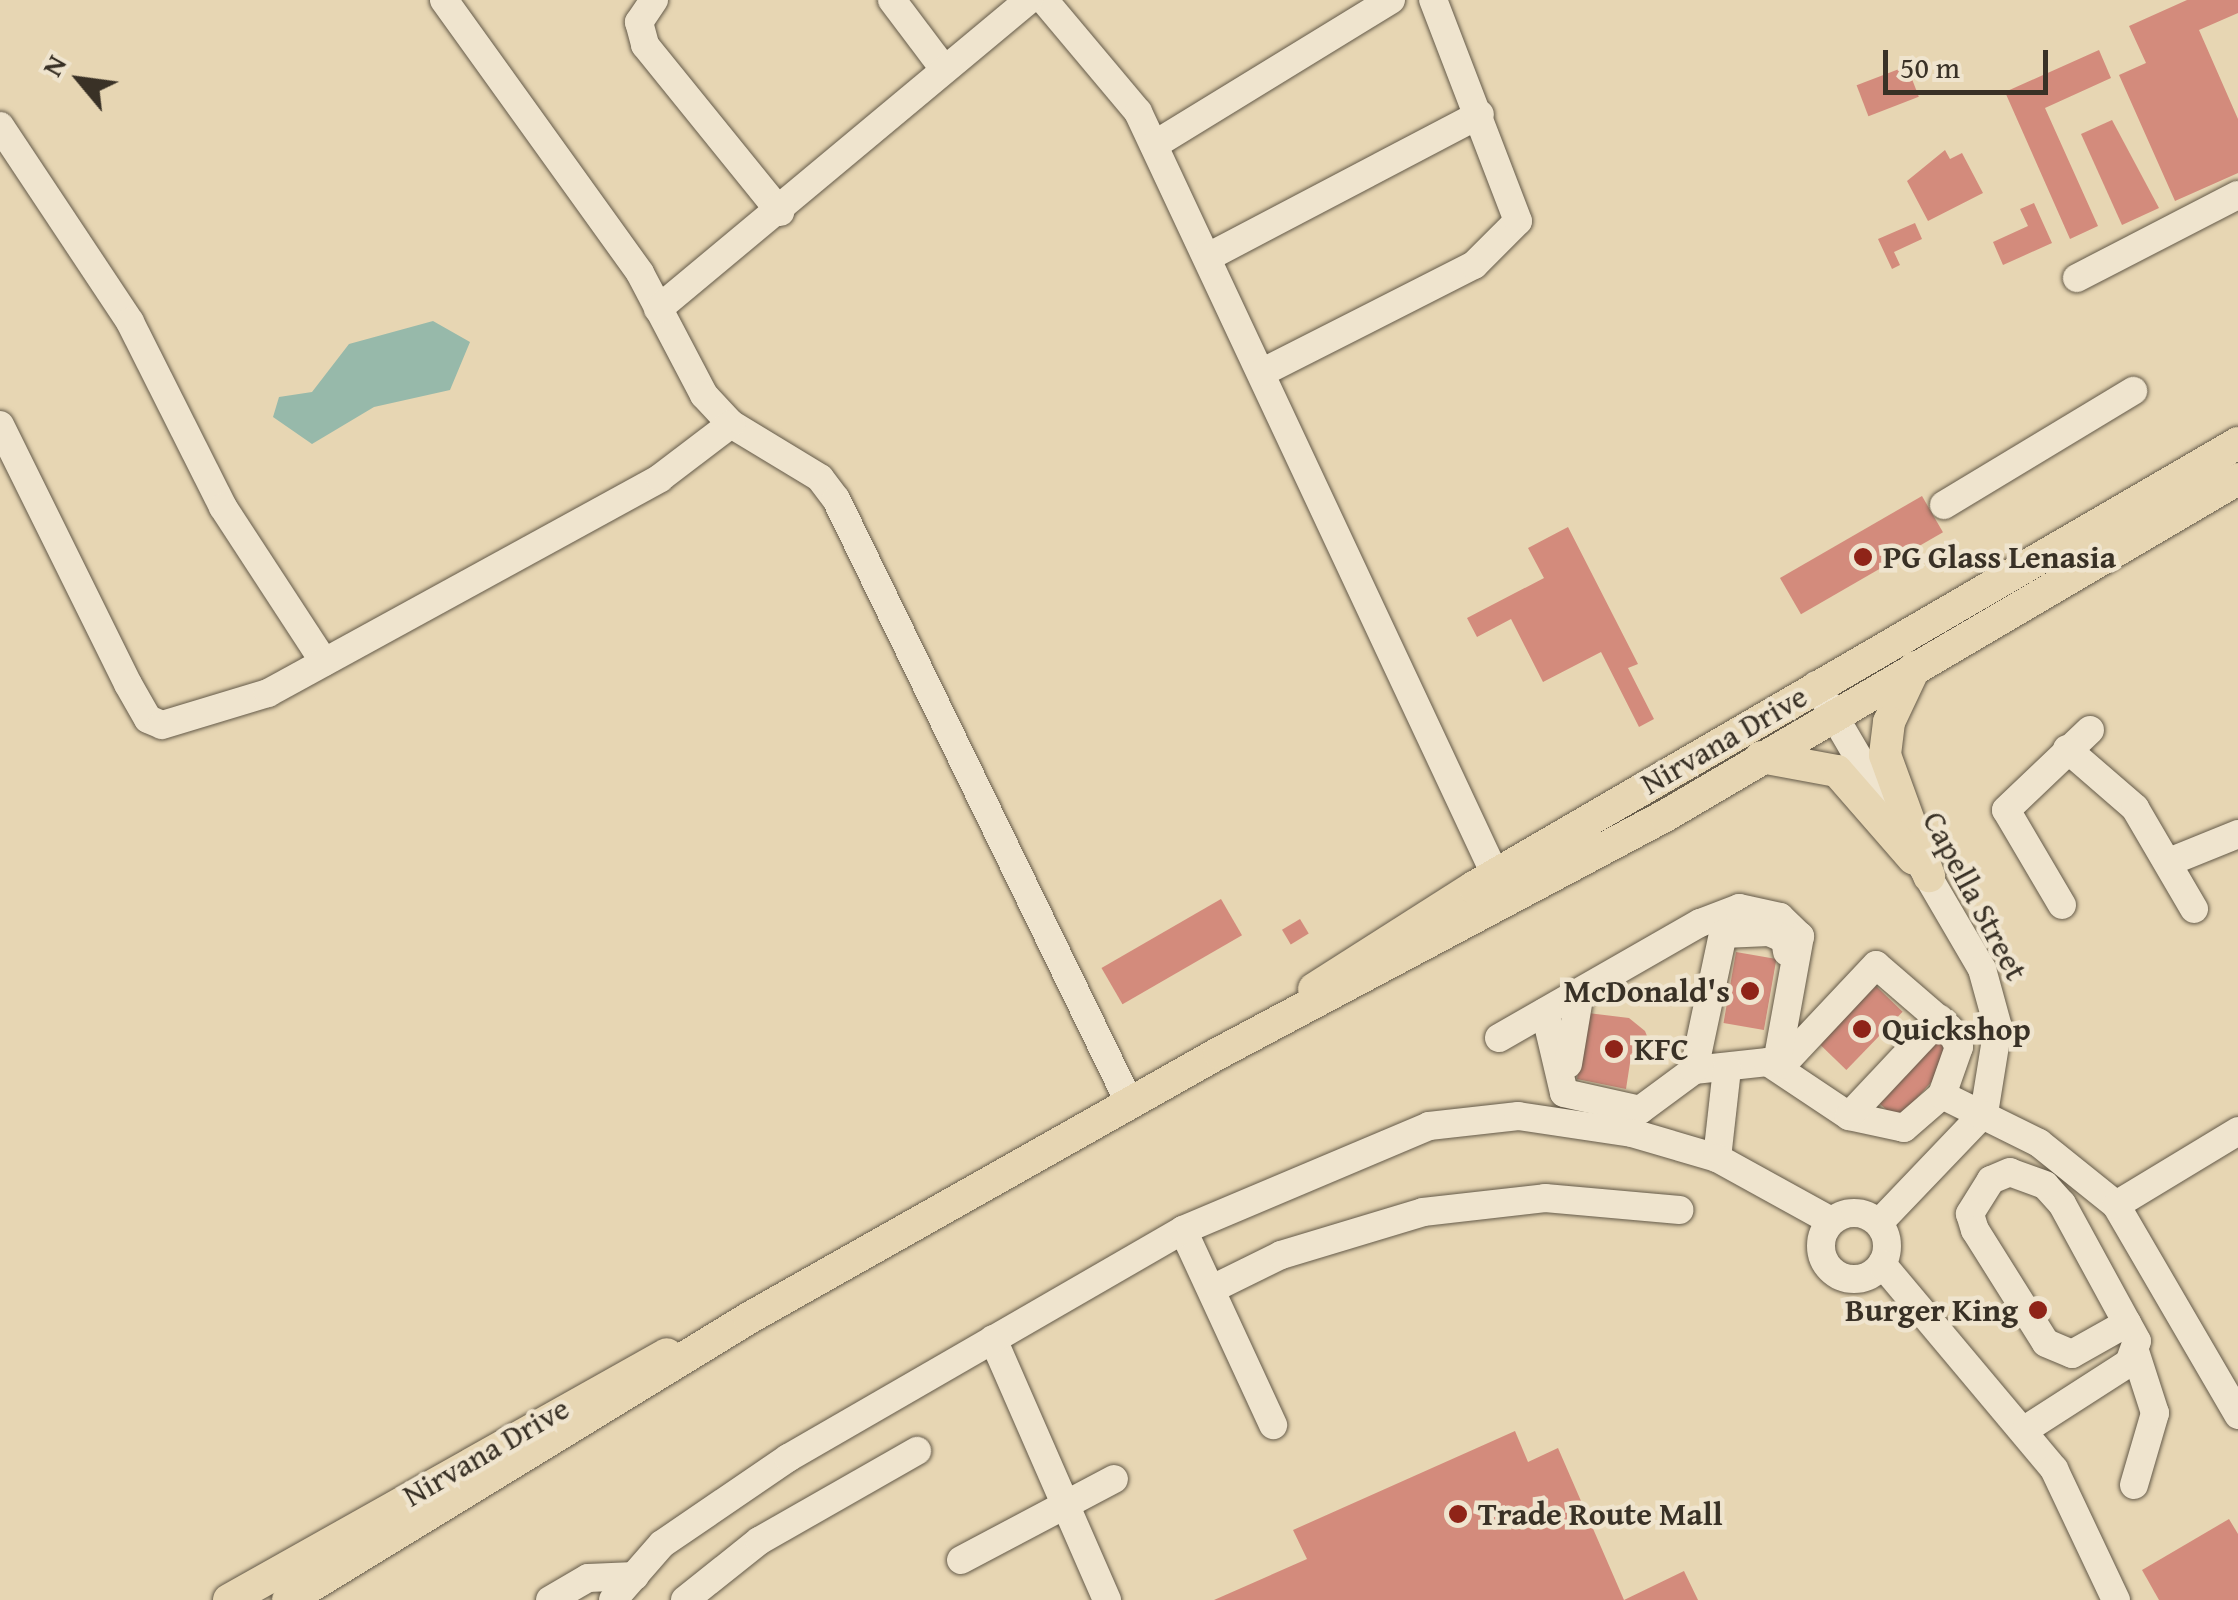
<!DOCTYPE html>
<html>
<head>
<meta charset="utf-8">
<style>
  body { margin:0 }
  #map { position:relative; width:2238px; height:1600px; overflow:hidden; background:#e7d6b3; font-family:"Gentium Book Plus",serif }
  div>[style] { position:absolute }
  .water>* { inset:0; background:#97b9aa }
  .building>* { inset:0; background:#d38b7c; transform-origin:0 0 }
  .roads { filter:drop-shadow(0 0 2px #645a49) drop-shadow(0 0 2px #645a49) }
  .minor>* { height:28px; margin:-14px; padding:0 14px; transform-origin:14px; border-radius:14px; background:#efe4ce }
  .minor>.ring { margin:-14px; padding:0; box-sizing:content-box; background:none; border:28px solid #efe4ce; border-radius:50% }
  .major>* { height:32px; margin:-16px; padding:0 16px; transform-origin:16px; border-radius:16px; background:#e7d6b3 }
  .dots>* { width:28px; height:28px; translate:-50% -50%; box-sizing:border-box; border:5px solid #efe4ce; border-radius:50% }
  span { translate:-50% -50%; white-space:nowrap; text-align:center; line-height:1.15; -webkit-text-stroke:9px #efe4ce; paint-order:stroke }
  .poi-label { font-size:32px; color:#393126; font-weight:700 }
  .left { translate:0 -50%; text-align:left }
  .right { translate:-100% -50%; text-align:right }
  .street-label { font-size:32px; color:#393126 }
  .north { position:absolute; left:30px; top:30px; width:100px; height:100px; -webkit-text-stroke:8px #efe4ce; paint-order:stroke; rotate:299deg; font-size:28px; font-weight:700; line-height:40px; text-align:center; color:#393126 }
  .north::after { content:''; display:block; margin:auto; width:35px; height:45px; background:#393126; clip-path:polygon(50% 0,100% 100%,50% 72%,0 100%) }
  .scale { position:absolute; left:1883px; top:50px; width:165px; height:45px; box-sizing:border-box; border:5px solid #393126; border-top:0; padding-left:12px; font-size:30px; line-height:35px; white-space:nowrap; color:#393126; -webkit-text-stroke:8px #efe4ce; paint-order:stroke }
</style>
</head>
<body>
<div id="map">
  <div class="water">
    <i style="clip-path:polygon(433px 321px,470px 342px,450px 390px,374px 407px,312px 444px,273px 417px,279px 397px,312px 392px,349px 344px)"></i>
  </div>
  <div class="building">
    <i style="clip-path:polygon(2187px 0,2238px 0,2238px 13px,2199px 30px,2238px 119px,2238px 173px,2175px 201px,2119px 75px,2146px 63px,2129px 26px)"></i>
    <i style="clip-path:polygon(2099px 50px,2111px 78px,2045px 108px,2098px 226px,2070px 239px,2005px 92px)"></i>
    <i style="left:1907px;top:66px;width:33px;height:54px;rotate:69deg"></i>
    <i style="clip-path:polygon(2112px 120px,2159px 208px,2122px 225px,2081px 134px)"></i>
    <i style="clip-path:polygon(1945px 150px,1950px 159px,1962px 153px,1983px 193px,1928px 221px,1907px 181px)"></i>
    <i style="clip-path:polygon(2034px 203px,2052px 243px,2003px 265px,1993px 242px,2028px 226px,2020px 209px)"></i>
    <i style="clip-path:polygon(1915px 223px,1922px 239px,1894px 252px,1900px 265px,1892px 269px,1878px 239px)"></i>
    <i style="left:1922px;top:496px;width:42px;height:164px;rotate:60deg"></i>
    <i style="clip-path:polygon(1568px 527px,1638px 664px,1628px 668px,1654px 719px,1639px 727px,1601px 652px,1543px 682px,1511px 619px,1477px 637px,1467px 618px,1544px 578px,1528px 548px)"></i>
    <i style="left:1221px;top:899px;width:42px;height:138px;rotate:60deg"></i>
    <i style="left:1300px;top:919px;width:17px;height:21px;rotate:59deg"></i>
    <i style="left:1736px;top:952px;width:41px;height:72px;rotate:10deg"></i>
    <i style="left:1876px;top:986px;width:37px;height:81px;rotate:44deg"></i>
    <i style="clip-path:polygon(1588px 1013px,1629px 1018px,1645px 1031px,1651px 1046px,1630px 1063px,1626px 1089px,1577px 1079px)"></i>
    <i style="left:1941px;top:1031px;width:27px;height:95px;rotate:42deg"></i>
    <i style="clip-path:polygon(1515px 1431px,1528px 1462px,1558px 1448px,1624px 1600px,1684px 1571px,1698px 1600px,1214px 1600px,1307px 1559px,1293px 1530px)"></i>
    <i style="clip-path:polygon(2229px 1519px,2238px 1534px,2238px 1600px,2159px 1600px,2142px 1570px)"></i>
  </div>
  <div class="roads">
    <div class="minor">
      <i style="left:444px;top:0;width:336px;rotate:54.3deg"></i>
      <i style="left:640px;top:273px;width:138px;rotate:62.3deg"></i>
      <i style="left:704px;top:395px;width:40px;rotate:47deg"></i>
      <i style="left:731px;top:424px;width:104px;rotate:31.2deg"></i>
      <i style="left:820px;top:478px;width:26px;rotate:53deg"></i>
      <i style="left:836px;top:499px;width:673px;rotate:64.08deg"></i>
      <i style="left:654px;top:0;width:27px;rotate:124deg"></i>
      <i style="left:639px;top:22px;width:24px;rotate:75deg"></i>
      <i style="left:645px;top:45px;width:215px;rotate:51deg"></i>
      <i style="left:892px;top:0;width:86px;rotate:53deg"></i>
      <i style="left:1044px;top:0;width:146px;rotate:50deg"></i>
      <i style="left:1138px;top:112px;width:841px;rotate:64.9deg"></i>
      <i style="left:0;top:126px;width:235px;rotate:56.4deg"></i>
      <i style="left:130px;top:322px;width:207px;rotate:63.3deg"></i>
      <i style="left:223px;top:507px;width:185px;rotate:56.9deg"></i>
      <i style="left:1154px;top:145px;width:278px;rotate:-31.5deg"></i>
      <i style="left:1208px;top:257px;width:307px;rotate:-27.7deg"></i>
      <i style="left:2077px;top:278px;width:181px;rotate:-27.3deg"></i>
      <i style="left:658px;top:309px;width:483px;rotate:-39.8deg"></i>
      <i style="left:1263px;top:372px;width:237px;rotate:-26.9deg"></i>
      <i style="left:1474px;top:265px;width:62px;rotate:-45deg"></i>
      <i style="left:1518px;top:221px;width:237px;rotate:-111deg"></i>
      <i style="left:0;top:425px;width:289px;rotate:63.7deg"></i>
      <i style="left:128px;top:684px;width:40px;rotate:60.3deg"></i>
      <i style="left:148px;top:719px;width:15px;rotate:23deg"></i>
      <i style="left:162px;top:725px;width:111px;rotate:-16.8deg"></i>
      <i style="left:268px;top:693px;width:447px;rotate:-28.7deg"></i>
      <i style="left:660px;top:478px;width:89px;rotate:-37.3deg"></i>
      <i style="left:1944px;top:505px;width:221px;rotate:-31.1deg"></i>
      <i style="left:1816px;top:685px;width:329px;rotate:59.7deg"></i>
      <i style="left:1982px;top:969px;width:60px;rotate:74.6deg"></i>
      <i style="left:1998px;top:1027px;width:87px;rotate:99.2deg"></i>
      <i style="left:1984px;top:1113px;width:152px;rotate:133.7deg"></i>
      <i style="left:2067px;top:749px;width:90px;rotate:40.9deg"></i>
      <i style="left:2135px;top:808px;width:117px;rotate:59.7deg"></i>
      <i style="left:2169px;top:862px;width:74px;rotate:-22.1deg"></i>
      <i style="left:2062px;top:905px;width:110px;rotate:-120.5deg"></i>
      <i style="left:2006px;top:810px;width:116px;rotate:-43.6deg"></i>
      <i style="left:1545px;top:1012px;width:83px;rotate:76.8deg"></i>
      <i style="left:1564px;top:1093px;width:78px;rotate:12.6deg"></i>
      <i style="left:1640px;top:1110px;width:67px;rotate:-36.5deg"></i>
      <i style="left:1694px;top:1070px;width:74px;rotate:-6.2deg"></i>
      <i style="left:1768px;top:1062px;width:97px;rotate:33.7deg"></i>
      <i style="left:1849px;top:1116px;width:56px;rotate:12.3deg"></i>
      <i style="left:1904px;top:1128px;width:50px;rotate:-41deg"></i>
      <i style="left:1942px;top:1095px;width:51px;rotate:-70.5deg"></i>
      <i style="left:1959px;top:1047px;width:21px;rotate:-118deg"></i>
      <i style="left:1949px;top:1028px;width:96px;rotate:-139.2deg"></i>
      <i style="left:1876px;top:965px;width:137px;rotate:133.2deg"></i>
      <i style="left:1499px;top:1038px;width:232px;rotate:-29.8deg"></i>
      <i style="left:1700px;top:923px;width:42px;rotate:-21deg"></i>
      <i style="left:1739px;top:908px;width:42px;rotate:12.4deg"></i>
      <i style="left:1780px;top:917px;width:28px;rotate:44deg"></i>
      <i style="left:1800px;top:936px;width:128px;rotate:100.3deg"></i>
      <i style="left:1568px;top:1064px;width:73px;rotate:-80.5deg"></i>
      <i style="left:1694px;top:1070px;width:139px;rotate:-78deg"></i>
      <i style="left:1723px;top:934px;width:46px;rotate:-2.5deg"></i>
      <i style="left:1769px;top:932px;width:17px;rotate:24deg"></i>
      <i style="left:1785px;top:939px;width:13px;rotate:81deg"></i>
      <i style="left:1942px;top:1095px;width:108px;rotate:26.3deg"></i>
      <i style="left:2039px;top:1143px;width:99px;rotate:38.8deg"></i>
      <i style="left:2116px;top:1205px;width:243px;rotate:59.8deg"></i>
      <i style="left:1849px;top:1116px;width:133px;rotate:-46.8deg"></i>
      <i style="left:1717px;top:1158px;width:90px;rotate:-83.6deg"></i>
      <i style="left:2116px;top:1205px;width:143px;rotate:-31.2deg"></i>
      <i class="ring" style="left:1821px;top:1213px;width:38px;height:38px"></i>
      <i style="left:1183px;top:1230px;width:215px;rotate:65.2deg"></i>
      <i style="left:1882px;top:1264px;width:268px;rotate:50deg"></i>
      <i style="left:2054px;top:1469px;width:145px;rotate:64.7deg"></i>
      <i style="left:1212px;top:1289px;width:77px;rotate:-26.2deg"></i>
      <i style="left:1281px;top:1255px;width:148px;rotate:-16.8deg"></i>
      <i style="left:1423px;top:1212px;width:123px;rotate:-6.5deg"></i>
      <i style="left:1545px;top:1198px;width:135px;rotate:5.1deg"></i>
      <i style="left:993px;top:1339px;width:285px;rotate:66.4deg"></i>
      <i style="left:2026px;top:1429px;width:122px;rotate:-32.7deg"></i>
      <i style="left:2129px;top:1363px;width:23px;rotate:-70deg"></i>
      <i style="left:2137px;top:1341px;width:21px;rotate:-119deg"></i>
      <i style="left:2127px;top:1323px;width:136px;rotate:-118.6deg"></i>
      <i style="left:2062px;top:1204px;width:25px;rotate:-132deg"></i>
      <i style="left:2045px;top:1185px;width:37px;rotate:-160deg"></i>
      <i style="left:2010px;top:1172px;width:21px;rotate:157deg"></i>
      <i style="left:1991px;top:1180px;width:40px;rotate:122deg"></i>
      <i style="left:1970px;top:1214px;width:17px;rotate:73deg"></i>
      <i style="left:1975px;top:1230px;width:133px;rotate:57.9deg"></i>
      <i style="left:2046px;top:1343px;width:28px;rotate:23deg"></i>
      <i style="left:2072px;top:1354px;width:63px;rotate:-29.4deg"></i>
      <i style="left:2134px;top:1485px;width:75px;rotate:-73.7deg"></i>
      <i style="left:2155px;top:1413px;width:62px;rotate:-107.9deg"></i>
      <i style="left:961px;top:1560px;width:173px;rotate:-27.9deg"></i>
      <i style="left:550px;top:1600px;width:44px;rotate:-30.1deg"></i>
      <i style="left:588px;top:1578px;width:47px;rotate:-2.4deg"></i>
      <i style="left:613px;top:1600px;width:74px;rotate:-48.8deg"></i>
      <i style="left:662px;top:1544px;width:153px;rotate:-34.3deg"></i>
      <i style="left:788px;top:1458px;width:456px;rotate:-30deg"></i>
      <i style="left:1183px;top:1230px;width:267px;rotate:-22.9deg"></i>
      <i style="left:1429px;top:1126px;width:90px;rotate:-6.4deg"></i>
      <i style="left:1518px;top:1116px;width:115px;rotate:8.5deg"></i>
      <i style="left:1632px;top:1133px;width:89px;rotate:16.4deg"></i>
      <i style="left:1717px;top:1158px;width:130px;rotate:28.9deg"></i>
      <i style="left:685px;top:1600px;width:95px;rotate:-38.6deg"></i>
      <i style="left:759px;top:1541px;width:182px;rotate:-29.7deg"></i>
    </div>
    <div class="major">
      <i style="left:1915px;top:667px;width:61px;rotate:115.3deg"></i>
      <i style="left:1889px;top:722px;width:33px;rotate:97deg"></i>
      <i style="left:1885px;top:755px;width:129px;rotate:70deg"></i>
      <i style="left:1761px;top:757px;width:77px;rotate:10.4deg"></i>
      <i style="left:1837px;top:771px;width:116px;rotate:48.9deg"></i>
      <i style="left:1314px;top:989px;width:190px;rotate:-32.5deg"></i>
      <i style="left:1474px;top:887px;width:884px;rotate:-30.16deg"></i>
      <i style="left:229px;top:1600px;width:502px;rotate:-29.32deg"></i>
      <i style="left:288px;top:1600px;width:540px;rotate:-31.45deg"></i>
      <i style="left:749px;top:1318px;width:540px;rotate:-29.42deg"></i>
      <i style="left:1219px;top:1053px;width:505px;rotate:-27.99deg"></i>
      <i style="left:1665px;top:816px;width:665px;rotate:-30.46deg"></i>
    </div>
  </div>
  <div class="dots">
    <i style="left:1863px;top:557px;background:#8f2418"></i>
    <i style="left:1750px;top:991px;background:#8f2418"></i>
    <i style="left:1862px;top:1029px;background:#8f2418"></i>
    <i style="left:1614px;top:1049px;background:#8f2418"></i>
    <i style="left:2038px;top:1310px;background:#8f2418"></i>
    <i style="left:1458px;top:1514px;background:#8f2418"></i>
  </div>
  <div class="poi-label">
    <span class="left" style="left:1883px;top:557px">PG Glass Lenasia</span>
    <span class="right" style="left:1730px;top:991px">McDonald's</span>
    <span class="left" style="left:1882px;top:1029px">Quickshop</span>
    <span class="left" style="left:1634px;top:1049px">KFC</span>
    <span class="right" style="left:2018px;top:1310px">Burger King</span>
    <span class="left" style="left:1478px;top:1514px">Trade Route Mall</span>
  </div>
  <div class="street-label">
    <span style="left:1724px;top:740px;rotate:-30deg">Nirvana Drive</span>
    <span style="left:1975px;top:896px;rotate:62deg">Capella Street</span>
    <span style="left:486px;top:1452px;rotate:-30deg">Nirvana Drive</span>
  </div>
  <div class="north">N</div>
  <div class="scale">50 m</div>
</div>
</body>
</html>
